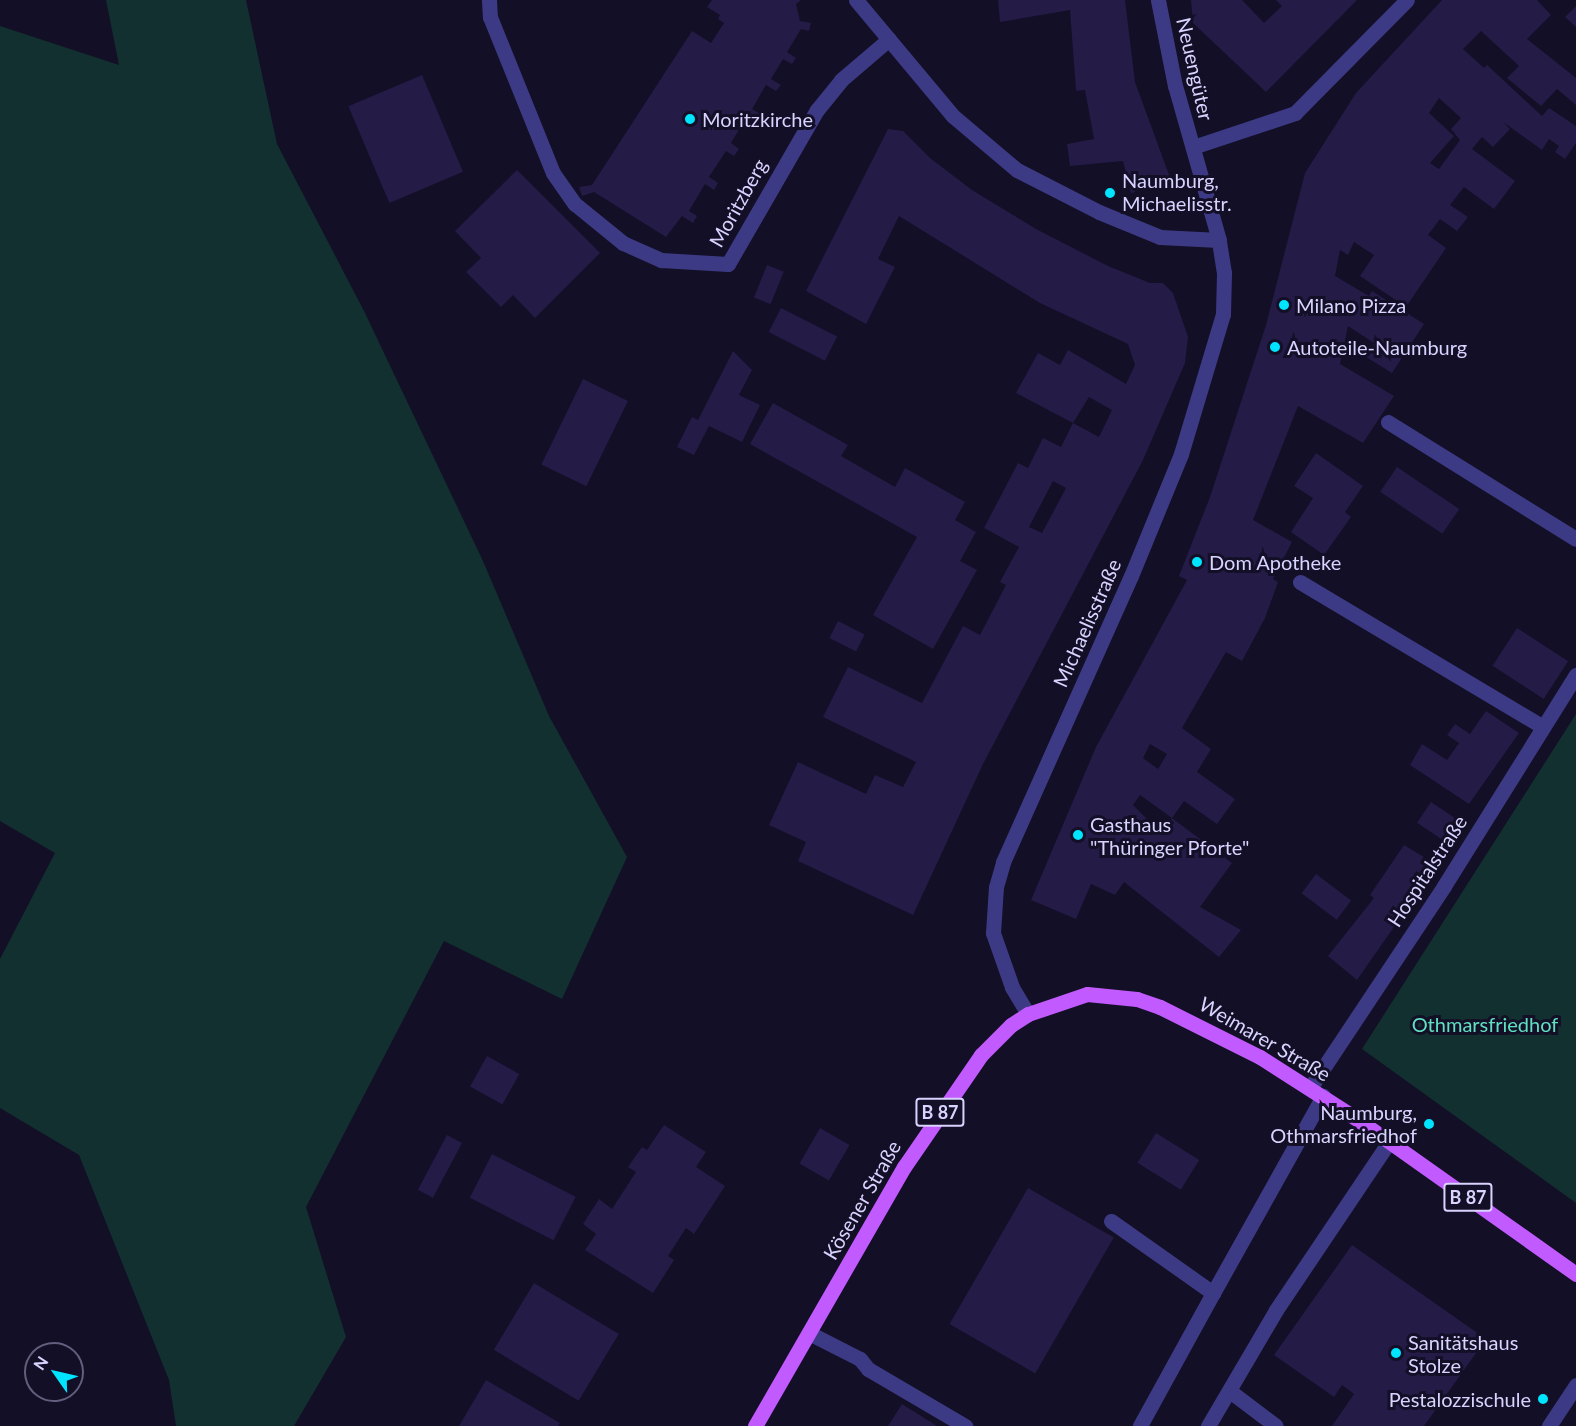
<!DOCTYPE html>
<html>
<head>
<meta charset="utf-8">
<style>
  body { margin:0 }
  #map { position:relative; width:1576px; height:1426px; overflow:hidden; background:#130f26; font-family:Lato,sans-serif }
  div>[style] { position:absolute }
  .green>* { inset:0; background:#12302f }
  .building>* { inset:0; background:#241b47; transform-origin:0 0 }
  .minor>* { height:15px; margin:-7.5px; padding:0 7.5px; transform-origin:7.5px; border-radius:7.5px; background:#3d3a85 }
  .major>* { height:15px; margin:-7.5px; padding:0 7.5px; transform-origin:7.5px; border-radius:7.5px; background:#c25bff }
  .dots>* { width:16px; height:16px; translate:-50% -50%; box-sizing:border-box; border:3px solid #130f26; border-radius:50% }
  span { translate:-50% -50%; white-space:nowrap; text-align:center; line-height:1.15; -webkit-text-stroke:6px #130f26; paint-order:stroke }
  .shield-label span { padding:2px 4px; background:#130f26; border:2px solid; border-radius:4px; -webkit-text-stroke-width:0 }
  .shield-label { font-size:18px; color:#d9d4ff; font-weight:700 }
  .street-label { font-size:20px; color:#d9d4ff }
  .poi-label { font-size:20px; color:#d9d4ff }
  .left { translate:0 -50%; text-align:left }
  .right { translate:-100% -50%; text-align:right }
  .park-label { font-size:20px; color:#5fe0c0 }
  .north { position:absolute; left:24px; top:1342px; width:60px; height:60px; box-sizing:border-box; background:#130f26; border:2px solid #625e7d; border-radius:50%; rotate:304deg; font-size:16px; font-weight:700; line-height:24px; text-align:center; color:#d9d4ff }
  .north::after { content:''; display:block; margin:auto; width:21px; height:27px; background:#00e5ff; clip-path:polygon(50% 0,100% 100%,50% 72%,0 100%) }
</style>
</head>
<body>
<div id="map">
  <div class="green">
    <i style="clip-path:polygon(106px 0,246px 0,277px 144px,364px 311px,483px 561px,549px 716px,627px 857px,562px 999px,444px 941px,306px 1207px,346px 1337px,294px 1426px,176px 1426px,169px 1380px,79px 1155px,0 1108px,0 959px,55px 853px,0 821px,0 26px,119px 65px)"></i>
    <i style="clip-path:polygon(1576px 714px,1576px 1203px,1362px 1049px)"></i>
  </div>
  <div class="building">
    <i style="clip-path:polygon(712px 0,801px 0,796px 4px,800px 21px,811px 23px,809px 31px,801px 29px,787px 52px,796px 58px,792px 64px,783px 59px,771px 79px,781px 85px,776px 91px,766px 85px,752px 109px,762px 115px,757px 122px,747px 116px,731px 143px,739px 149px,734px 156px,726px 151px,709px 177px,718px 183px,714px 190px,705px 184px,689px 211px,697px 216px,693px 223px,682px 216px,666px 237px,594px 192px,582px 196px,579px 187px,592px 185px,692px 31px,711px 43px,724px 23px,718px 19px,720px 15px,707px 7px)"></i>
    <i style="clip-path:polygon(998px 0,1125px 0,1135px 82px,1172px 183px,1131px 193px,1123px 161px,1070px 166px,1067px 144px,1094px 139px,1085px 90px,1076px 91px,1070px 10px,1000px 22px)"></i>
    <i style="clip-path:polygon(1191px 0,1242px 0,1264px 23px,1282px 6px,1276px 0,1357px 0,1266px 92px,1193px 23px)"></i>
    <i style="clip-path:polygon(evenodd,1442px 0,1537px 0,1551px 15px,1527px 39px,1576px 78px,1576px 105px,1557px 89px,1541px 106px,1507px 78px,1519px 66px,1481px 31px,1463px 49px,1484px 68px,1487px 65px,1542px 116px,1549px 108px,1576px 126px,1576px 143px,1565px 159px,1555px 152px,1559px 146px,1549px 139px,1542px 150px,1503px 122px,1510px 129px,1493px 147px,1482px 137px,1472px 149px,1515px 181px,1494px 209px,1464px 187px,1450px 205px,1468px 217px,1457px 231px,1440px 219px,1428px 235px,1446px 248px,1406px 307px,1360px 276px,1374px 255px,1354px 242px,1348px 255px,1340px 250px,1335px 276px,1369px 296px,1372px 291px,1424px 324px,1392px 373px,1366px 357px,1374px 343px,1348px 326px,1340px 364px,1394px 396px,1363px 443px,1298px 406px,1253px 520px,1292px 542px,1273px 579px,1278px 582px,1265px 618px,1242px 661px,1226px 652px,1182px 728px,1211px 749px,1197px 772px,1235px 799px,1217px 824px,1184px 801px,1172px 818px,1140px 795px,1133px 805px,1161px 833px,1172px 818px,1232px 863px,1200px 907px,1241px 930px,1219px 957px,1124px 882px,1115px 895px,1091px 884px,1076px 919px,1031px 900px,1096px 747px,1187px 580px,1179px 576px,1210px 497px,1266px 325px,1305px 173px,1356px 93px,1442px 0,1439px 98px,1461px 118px,1451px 129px,1460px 140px,1439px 169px,1430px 163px,1454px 136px,1429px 113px,1439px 98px,1442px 0,1150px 744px,1167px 754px,1158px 769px,1143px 758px,1150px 744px)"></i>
    <i style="clip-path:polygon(1576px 6px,1576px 27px,1565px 17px)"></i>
    <i style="left:422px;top:75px;width:105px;height:80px;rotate:67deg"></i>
    <i style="clip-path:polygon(evenodd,888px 129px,903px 131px,930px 158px,972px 190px,1036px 229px,1108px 266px,1150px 283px,1163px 283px,1173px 293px,1188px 337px,1185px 363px,1143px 460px,983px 764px,913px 915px,798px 861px,806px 842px,769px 825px,798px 762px,866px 794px,875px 775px,903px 787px,916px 762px,823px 717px,848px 667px,922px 703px,963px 626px,980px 635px,1006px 585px,1000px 582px,1019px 547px,984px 528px,1018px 463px,1028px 468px,1043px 438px,1061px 447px,1073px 423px,1016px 393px,1038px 353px,1060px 365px,1068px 350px,1126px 384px,1135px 365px,1128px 344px,1040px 303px,899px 216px,878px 259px,895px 267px,866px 324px,806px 291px,888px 129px,1089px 397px,1112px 410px,1099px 437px,1073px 423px,1089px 397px,888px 129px,1053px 481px,1066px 488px,1042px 533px,1029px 527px,1053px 481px)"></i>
    <i style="clip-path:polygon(517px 170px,600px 253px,535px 318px,513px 295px,501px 307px,466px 272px,481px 258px,455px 231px)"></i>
    <i style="left:767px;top:265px;width:18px;height:35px;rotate:22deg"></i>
    <i style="left:781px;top:308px;width:63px;height:27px;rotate:27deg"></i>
    <i style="clip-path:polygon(733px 351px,752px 370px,739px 395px,760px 405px,742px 442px,709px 426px,694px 455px,677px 447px,692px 417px,698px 420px)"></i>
    <i style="left:583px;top:379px;width:50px;height:95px;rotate:26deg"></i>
    <i style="clip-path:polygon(773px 403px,848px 445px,841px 456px,895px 487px,905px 468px,965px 502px,955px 520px,976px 532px,960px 561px,977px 570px,933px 649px,873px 615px,917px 537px,750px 444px)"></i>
    <i style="clip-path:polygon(1316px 453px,1363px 486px,1345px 512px,1351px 517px,1324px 555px,1291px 532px,1313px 498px,1294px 486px)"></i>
    <i style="left:1397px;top:467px;width:75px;height:30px;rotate:34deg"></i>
    <i style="left:838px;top:621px;width:30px;height:19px;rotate:27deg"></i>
    <i style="left:1517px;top:628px;width:61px;height:45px;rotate:33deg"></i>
    <i style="clip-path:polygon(1486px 711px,1519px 733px,1469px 804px,1410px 765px,1422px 744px,1447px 760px,1459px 743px,1447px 735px,1455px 724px,1470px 734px)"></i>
    <i style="left:1431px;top:802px;width:40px;height:25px;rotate:34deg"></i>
    <i style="clip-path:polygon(1404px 845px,1437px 865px,1357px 980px,1328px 956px,1374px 898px,1370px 895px)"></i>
    <i style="left:1316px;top:874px;width:44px;height:24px;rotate:37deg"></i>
    <i style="left:487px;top:1056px;width:37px;height:35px;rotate:29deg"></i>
    <i style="clip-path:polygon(664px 1125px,706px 1152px,696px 1167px,725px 1186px,694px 1234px,686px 1228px,668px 1256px,674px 1260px,653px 1293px,585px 1250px,596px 1234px,583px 1224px,599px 1199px,612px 1209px,636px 1172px,628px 1167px,642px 1147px,647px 1150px)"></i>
    <i style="left:820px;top:1128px;width:34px;height:41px;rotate:30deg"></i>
    <i style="left:1156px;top:1133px;width:51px;height:35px;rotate:32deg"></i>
    <i style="left:447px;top:1135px;width:17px;height:62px;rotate:28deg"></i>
    <i style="left:492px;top:1154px;width:94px;height:49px;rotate:27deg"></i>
    <i style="left:1028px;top:1188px;width:99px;height:157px;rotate:30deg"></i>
    <i style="clip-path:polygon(1352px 1245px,1486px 1339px,1424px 1426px,1332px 1426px,1354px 1394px,1342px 1385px,1334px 1397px,1274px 1355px)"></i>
    <i style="left:534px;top:1283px;width:99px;height:78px;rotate:31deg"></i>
    <i style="clip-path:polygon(486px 1380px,560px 1423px,558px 1426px,459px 1426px)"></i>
    <i style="clip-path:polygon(902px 1404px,937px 1426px,888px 1426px)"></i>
  </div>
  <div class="minor">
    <i style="left:489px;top:0;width:17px;rotate:87deg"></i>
    <i style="left:490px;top:17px;width:168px;rotate:68deg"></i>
    <i style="left:553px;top:173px;width:38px;rotate:55deg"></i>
    <i style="left:575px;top:204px;width:62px;rotate:39.1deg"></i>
    <i style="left:623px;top:243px;width:42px;rotate:24.1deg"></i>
    <i style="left:661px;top:260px;width:67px;rotate:3.4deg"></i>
    <i style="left:728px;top:264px;width:178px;rotate:-60deg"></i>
    <i style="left:817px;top:110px;width:38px;rotate:-51deg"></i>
    <i style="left:841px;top:80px;width:63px;rotate:-40.5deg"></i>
    <i style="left:856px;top:0;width:151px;rotate:50.1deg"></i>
    <i style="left:953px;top:116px;width:84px;rotate:40.2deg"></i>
    <i style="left:1017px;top:170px;width:92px;rotate:27.1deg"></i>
    <i style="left:1099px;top:212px;width:66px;rotate:22.3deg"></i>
    <i style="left:1160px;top:237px;width:59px;rotate:2.9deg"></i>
    <i style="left:1193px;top:147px;width:108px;rotate:-18.4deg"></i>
    <i style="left:1295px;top:113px;width:159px;rotate:-45.3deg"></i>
    <i style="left:1388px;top:422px;width:221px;rotate:31.9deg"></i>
    <i style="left:1300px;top:582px;width:283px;rotate:30.8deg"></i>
    <i style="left:1028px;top:1014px;width:31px;rotate:-121deg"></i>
    <i style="left:1012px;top:987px;width:57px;rotate:-109.4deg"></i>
    <i style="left:993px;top:933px;width:46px;rotate:-86.3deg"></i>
    <i style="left:996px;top:887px;width:26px;rotate:-74deg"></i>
    <i style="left:1003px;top:862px;width:313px;rotate:-65.9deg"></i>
    <i style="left:1131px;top:576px;width:132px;rotate:-67.7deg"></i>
    <i style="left:1181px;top:454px;width:146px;rotate:-73.3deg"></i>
    <i style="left:1223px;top:314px;width:41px;rotate:-88.6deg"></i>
    <i style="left:1224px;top:273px;width:33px;rotate:-99deg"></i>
    <i style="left:1219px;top:240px;width:160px;rotate:-105.9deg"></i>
    <i style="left:1175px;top:86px;width:88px;rotate:-101.2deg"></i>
    <i style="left:1310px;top:1088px;width:242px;rotate:-56.4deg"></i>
    <i style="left:1444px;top:886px;width:249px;rotate:-58deg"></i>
    <i style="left:1111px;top:1221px;width:125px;rotate:35.2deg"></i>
    <i style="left:1213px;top:1293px;width:152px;rotate:118.8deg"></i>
    <i style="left:1213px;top:1293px;width:226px;rotate:-60.8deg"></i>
    <i style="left:809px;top:1333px;width:57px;rotate:27deg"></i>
    <i style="left:860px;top:1359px;width:13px;rotate:51deg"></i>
    <i style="left:868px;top:1369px;width:113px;rotate:30.4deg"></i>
    <i style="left:1231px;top:1392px;width:56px;rotate:37.1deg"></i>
    <i style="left:1208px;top:1426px;width:134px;rotate:-59.6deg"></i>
    <i style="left:1276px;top:1310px;width:202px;rotate:-56.1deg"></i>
    <i style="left:1549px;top:1426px;width:49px;rotate:-56.6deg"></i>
  </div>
  <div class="major">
    <i style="left:755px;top:1426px;width:299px;rotate:-60.1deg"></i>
    <i style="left:904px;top:1167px;width:136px;rotate:-55.5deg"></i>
    <i style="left:981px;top:1055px;width:42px;rotate:-45deg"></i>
    <i style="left:1011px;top:1025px;width:20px;rotate:-33deg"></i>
    <i style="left:1028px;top:1014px;width:62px;rotate:-18.7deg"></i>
    <i style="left:1087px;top:994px;width:50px;rotate:5.7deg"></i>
    <i style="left:1137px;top:999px;width:24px;rotate:19deg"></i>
    <i style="left:1160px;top:1007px;width:112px;rotate:26.6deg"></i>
    <i style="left:1260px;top:1057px;width:119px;rotate:32.6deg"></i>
    <i style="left:1360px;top:1121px;width:265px;rotate:35.3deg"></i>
  </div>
  <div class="dots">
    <i style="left:690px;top:119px;background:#00e5ff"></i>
    <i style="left:1110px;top:193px;background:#00e5ff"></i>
    <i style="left:1284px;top:305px;background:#00e5ff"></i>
    <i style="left:1275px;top:347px;background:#00e5ff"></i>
    <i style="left:1197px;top:562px;background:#00e5ff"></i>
    <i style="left:1078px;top:835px;background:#00e5ff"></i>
    <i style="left:1429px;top:1124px;background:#00e5ff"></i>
    <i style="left:1396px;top:1353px;background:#00e5ff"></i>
    <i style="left:1543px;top:1399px;background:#00e5ff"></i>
  </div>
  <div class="shield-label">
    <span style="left:940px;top:1112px">B 87</span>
    <span style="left:1468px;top:1197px">B 87</span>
  </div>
  <div class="street-label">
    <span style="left:1195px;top:69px;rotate:77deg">Neuengüter</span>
    <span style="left:738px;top:203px;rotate:-61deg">Moritzberg</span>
    <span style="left:1087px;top:623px;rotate:-66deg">Michaelisstraße</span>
    <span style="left:1427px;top:871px;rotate:-57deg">Hospitalstraße</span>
    <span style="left:1265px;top:1039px;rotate:30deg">Weimarer Straße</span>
    <span style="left:862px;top:1200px;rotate:-60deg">Kösener Straße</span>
  </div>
  <div class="poi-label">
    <span class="left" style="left:702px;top:119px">Moritzkirche</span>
    <span class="left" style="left:1122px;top:192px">Naumburg,<br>Michaelisstr.</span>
    <span class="left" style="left:1296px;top:305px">Milano Pizza</span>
    <span class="left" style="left:1287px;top:347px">Autoteile-Naumburg</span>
    <span class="left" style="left:1209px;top:562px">Dom Apotheke</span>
    <span class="left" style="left:1090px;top:836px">Gasthaus<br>"Thüringer Pforte"</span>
    <span class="right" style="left:1417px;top:1124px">Naumburg,<br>Othmarsfriedhof</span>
    <span class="left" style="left:1408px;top:1354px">Sanitätshaus<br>Stolze</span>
    <span class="right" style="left:1531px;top:1399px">Pestalozzischule</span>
  </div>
  <div class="park-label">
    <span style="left:1485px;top:1024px">Othmarsfriedhof</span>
  </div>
  <div class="north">N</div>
</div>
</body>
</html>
